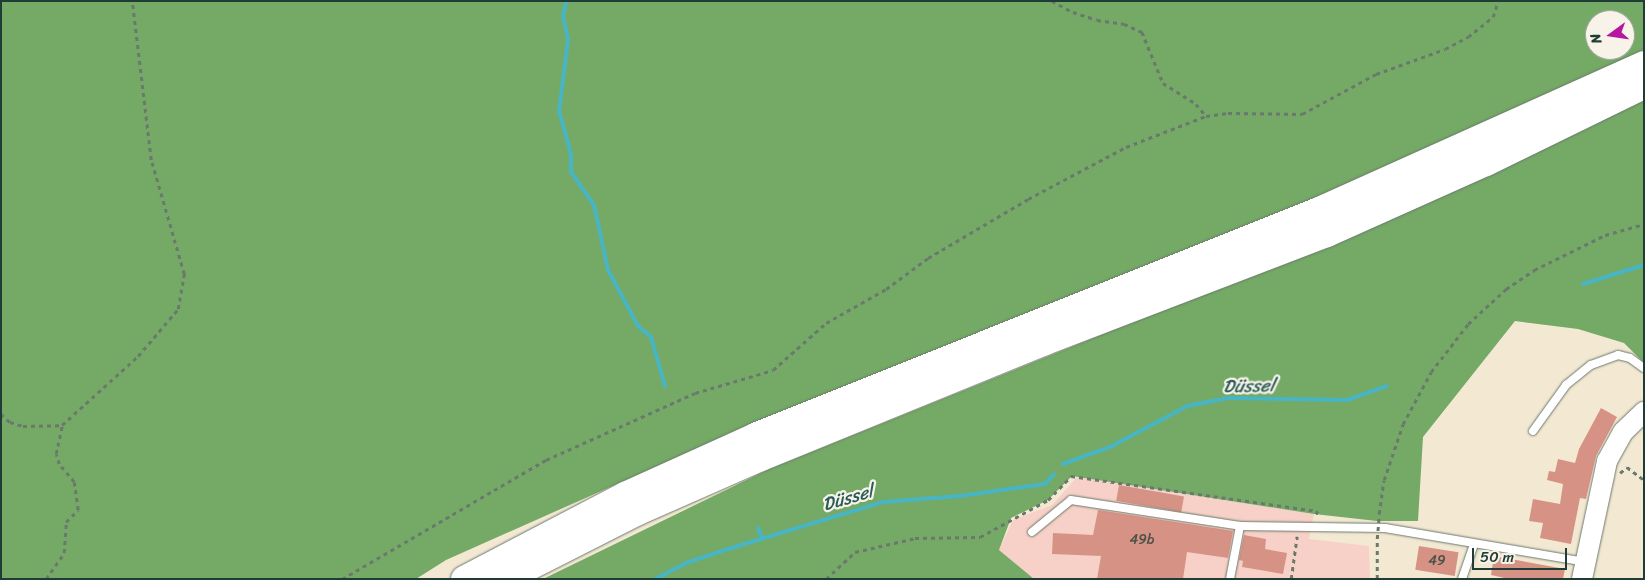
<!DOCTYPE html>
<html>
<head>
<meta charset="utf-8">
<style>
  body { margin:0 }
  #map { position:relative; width:1645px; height:580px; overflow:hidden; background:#f3e9d3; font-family:Sriracha,sans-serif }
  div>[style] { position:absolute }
  .built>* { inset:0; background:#f7d1c7 }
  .forest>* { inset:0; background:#75a966 }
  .stream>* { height:4px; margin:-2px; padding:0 2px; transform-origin:2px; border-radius:2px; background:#48b5c4 }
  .building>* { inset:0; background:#d79286; transform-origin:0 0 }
  .path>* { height:2.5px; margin-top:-1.25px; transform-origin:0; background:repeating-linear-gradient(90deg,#69796c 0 4px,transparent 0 8px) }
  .roads { filter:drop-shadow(0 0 1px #69796c) drop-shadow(0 0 1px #69796c) }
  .lane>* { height:8px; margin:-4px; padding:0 4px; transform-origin:4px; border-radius:4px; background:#fff }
  .secondary>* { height:20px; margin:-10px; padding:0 10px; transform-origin:10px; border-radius:10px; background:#fff }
  .highway>* { height:26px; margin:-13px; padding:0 13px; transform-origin:13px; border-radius:13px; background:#fff }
  .path-bridge>* { height:2.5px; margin-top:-1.25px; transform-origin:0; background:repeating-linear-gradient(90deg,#69796c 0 4px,transparent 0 8px) }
  span { translate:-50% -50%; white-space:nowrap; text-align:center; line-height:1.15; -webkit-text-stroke:4.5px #f7f3e8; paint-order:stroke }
  .number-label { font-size:14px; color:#4d5248 }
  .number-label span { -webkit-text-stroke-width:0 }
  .water-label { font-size:18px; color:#295b58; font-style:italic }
  .frame { position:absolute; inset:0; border:2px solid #1f3d34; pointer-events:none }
  .north { position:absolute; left:1585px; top:10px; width:50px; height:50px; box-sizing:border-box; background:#f7f3e8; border:1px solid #a1aaa0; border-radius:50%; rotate:256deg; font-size:14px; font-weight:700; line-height:20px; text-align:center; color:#1f3d34 }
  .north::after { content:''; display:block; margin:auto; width:18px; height:22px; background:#b5179e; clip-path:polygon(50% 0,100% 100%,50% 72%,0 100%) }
  .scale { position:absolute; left:1472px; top:548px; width:95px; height:22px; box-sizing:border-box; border:2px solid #1f3d34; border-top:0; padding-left:6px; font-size:15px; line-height:18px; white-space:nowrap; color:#1f3d34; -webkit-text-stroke:4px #f7f3e8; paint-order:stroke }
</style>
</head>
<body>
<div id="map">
  <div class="built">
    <i style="clip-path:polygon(1077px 477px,1314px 514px,1309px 539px,1369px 546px,1370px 579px,1034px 579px,999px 550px,1013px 520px,1052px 505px)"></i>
  </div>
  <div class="forest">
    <i style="clip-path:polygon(evenodd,1px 1px,1644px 1px,1644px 50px,1392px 168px,761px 420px,446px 560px,416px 579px,1px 579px,1px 1px,1595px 20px,1625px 20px,1625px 50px,1595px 50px,1595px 20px)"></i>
    <i style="clip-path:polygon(1644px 99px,1644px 363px,1624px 343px,1578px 329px,1515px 321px,1423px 437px,1418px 521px,1377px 521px,1314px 514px,1072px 476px,1048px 500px,1011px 518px,999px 550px,1034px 579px,543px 579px,767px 470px,1108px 332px)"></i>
  </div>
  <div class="stream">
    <i style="left:566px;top:1px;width:15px;rotate:101deg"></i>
    <i style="left:563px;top:16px;width:25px;rotate:78deg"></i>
    <i style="left:568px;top:40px;width:72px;rotate:97.2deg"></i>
    <i style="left:559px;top:111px;width:45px;rotate:74.4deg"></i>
    <i style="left:571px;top:154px;width:18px;rotate:90deg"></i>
    <i style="left:571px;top:172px;width:40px;rotate:55.1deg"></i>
    <i style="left:594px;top:205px;width:66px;rotate:77.8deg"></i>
    <i style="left:608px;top:270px;width:64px;rotate:61.8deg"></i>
    <i style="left:638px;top:326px;width:17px;rotate:40deg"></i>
    <i style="left:651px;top:337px;width:51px;rotate:74.1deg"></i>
    <i style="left:1583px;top:284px;width:64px;rotate:-17.3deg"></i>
    <i style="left:1063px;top:464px;width:50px;rotate:-19.9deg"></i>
    <i style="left:1110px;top:447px;width:87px;rotate:-28deg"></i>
    <i style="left:1187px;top:406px;width:42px;rotate:-11deg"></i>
    <i style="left:1228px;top:398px;width:119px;rotate:1deg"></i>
    <i style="left:1347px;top:400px;width:42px;rotate:-19.3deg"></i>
    <i style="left:758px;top:528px;width:11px;rotate:68deg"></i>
    <i style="left:655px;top:579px;width:38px;rotate:-27deg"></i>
    <i style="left:689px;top:562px;width:41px;rotate:-18.4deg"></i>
    <i style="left:728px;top:549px;width:162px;rotate:-16.9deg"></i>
    <i style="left:883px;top:502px;width:77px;rotate:-4.5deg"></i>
    <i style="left:960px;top:496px;width:86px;rotate:-8deg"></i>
    <i style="left:1045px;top:484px;width:13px;rotate:-48deg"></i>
  </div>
  <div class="building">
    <i style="clip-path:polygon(1601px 408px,1617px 417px,1596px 456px,1586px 499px,1580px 498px,1571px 544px,1540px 538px,1543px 523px,1529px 521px,1533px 499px,1560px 504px,1563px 484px,1547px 480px,1549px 471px,1555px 472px,1558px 459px,1575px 463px,1579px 449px)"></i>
    <i style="left:1119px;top:485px;width:66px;height:16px;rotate:10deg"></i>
    <i style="clip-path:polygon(1098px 510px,1233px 531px,1228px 558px,1187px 552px,1183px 579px,1097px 579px,1101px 556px,1052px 554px,1053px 533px,1093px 535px)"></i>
    <i style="clip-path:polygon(1244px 535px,1266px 539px,1265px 549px,1287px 553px,1283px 574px,1242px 567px,1243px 561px,1239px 560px)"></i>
    <i style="left:1419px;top:546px;width:40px;height:24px;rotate:9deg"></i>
    <i style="clip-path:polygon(1494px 556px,1565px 569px,1563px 579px,1509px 579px,1491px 575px)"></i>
  </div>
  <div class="path">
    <i style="left:1052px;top:1px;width:24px;rotate:28deg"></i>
    <i style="left:1073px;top:12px;width:25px;rotate:18deg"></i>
    <i style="left:1097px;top:20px;width:27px;rotate:8deg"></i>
    <i style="left:1124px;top:24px;width:20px;rotate:24deg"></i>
    <i style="left:1142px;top:32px;width:55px;rotate:67.6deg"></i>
    <i style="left:1163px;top:83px;width:39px;rotate:32deg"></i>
    <i style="left:1196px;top:104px;width:16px;rotate:50deg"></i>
    <i style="left:1px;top:414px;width:12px;rotate:42deg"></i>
    <i style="left:10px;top:422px;width:14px;rotate:17deg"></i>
    <i style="left:23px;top:426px;width:39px;rotate:-1deg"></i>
    <i style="left:1620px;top:473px;width:9px;rotate:-41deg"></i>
    <i style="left:1627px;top:467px;width:21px;rotate:37deg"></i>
    <i style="left:1379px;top:514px;width:34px;rotate:-82deg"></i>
    <i style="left:1384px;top:480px;width:59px;rotate:-71.3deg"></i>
    <i style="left:1403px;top:424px;width:59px;rotate:-61.7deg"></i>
    <i style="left:1431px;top:372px;width:61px;rotate:-52.4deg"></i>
    <i style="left:1468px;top:324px;width:52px;rotate:-42.6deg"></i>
    <i style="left:1506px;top:289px;width:34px;rotate:-34deg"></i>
    <i style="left:1534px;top:270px;width:79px;rotate:-26.2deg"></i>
    <i style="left:1605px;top:235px;width:41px;rotate:-15.8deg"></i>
    <i style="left:46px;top:579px;width:32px;rotate:-55deg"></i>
    <i style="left:64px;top:553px;width:31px;rotate:-86deg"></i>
    <i style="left:66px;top:522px;width:17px;rotate:-45deg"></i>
    <i style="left:78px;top:510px;width:28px;rotate:-98deg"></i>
    <i style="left:74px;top:482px;width:23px;rotate:-130deg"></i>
    <i style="left:59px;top:464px;width:10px;rotate:-107deg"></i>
    <i style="left:56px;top:454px;width:30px;rotate:-78deg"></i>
    <i style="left:62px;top:425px;width:103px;rotate:-42.2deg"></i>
    <i style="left:138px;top:356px;width:62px;rotate:-49.6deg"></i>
    <i style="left:178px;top:309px;width:36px;rotate:-80deg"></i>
    <i style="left:184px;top:274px;width:119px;rotate:-106.1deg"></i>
    <i style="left:151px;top:160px;width:160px;rotate:-96.8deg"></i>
    <i style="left:342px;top:579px;width:236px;rotate:-30.3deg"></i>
    <i style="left:546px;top:460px;width:163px;rotate:-24.2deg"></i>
    <i style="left:695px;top:393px;width:81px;rotate:-16.4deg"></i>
    <i style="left:773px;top:370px;width:71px;rotate:-41.6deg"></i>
    <i style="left:826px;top:323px;width:69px;rotate:-29.5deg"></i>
    <i style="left:886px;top:289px;width:52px;rotate:-36.4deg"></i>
    <i style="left:928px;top:258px;width:116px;rotate:-30.5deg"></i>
    <i style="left:1028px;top:199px;width:111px;rotate:-28deg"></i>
    <i style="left:1126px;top:147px;width:86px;rotate:-21.2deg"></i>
    <i style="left:1206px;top:116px;width:22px;rotate:-8deg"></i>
    <i style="left:1228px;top:113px;width:74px;rotate:0.8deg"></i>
    <i style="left:1302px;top:114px;width:84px;rotate:-28.4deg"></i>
    <i style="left:1376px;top:74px;width:73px;rotate:-19.9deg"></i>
    <i style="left:1445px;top:49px;width:26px;rotate:-28deg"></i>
    <i style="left:1468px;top:37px;width:32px;rotate:-39deg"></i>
    <i style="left:1493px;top:17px;width:17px;rotate:-73deg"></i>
    <i style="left:826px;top:579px;width:40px;rotate:-43deg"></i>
    <i style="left:855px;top:552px;width:62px;rotate:-13.1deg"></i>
    <i style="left:915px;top:538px;width:65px;rotate:-0.9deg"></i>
    <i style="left:980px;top:537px;width:77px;rotate:-28.6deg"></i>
    <i style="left:1048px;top:500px;width:33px;rotate:-46deg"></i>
    <i style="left:1071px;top:476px;width:249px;rotate:8.1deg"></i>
    <i style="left:1318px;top:511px;width:7px;rotate:117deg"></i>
    <i style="left:1291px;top:579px;width:43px;rotate:-82.1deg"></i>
    <i style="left:1377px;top:579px;width:40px;rotate:-90deg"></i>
  </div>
  <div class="roads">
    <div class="lane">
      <i style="left:1533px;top:431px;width:57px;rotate:-54.3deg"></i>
      <i style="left:1566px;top:385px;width:32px;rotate:-39deg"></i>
      <i style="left:1591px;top:365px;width:29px;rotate:-20deg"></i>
      <i style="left:1618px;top:355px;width:12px;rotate:14deg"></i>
      <i style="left:1630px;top:358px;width:17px;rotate:36deg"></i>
      <i style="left:1032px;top:532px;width:50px;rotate:-39.4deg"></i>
      <i style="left:1071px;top:500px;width:171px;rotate:8.7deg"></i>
      <i style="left:1240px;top:526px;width:145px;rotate:0.8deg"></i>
      <i style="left:1385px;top:528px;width:203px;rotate:9.6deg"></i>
      <i style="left:1230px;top:579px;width:54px;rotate:-79.3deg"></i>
      <i style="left:1462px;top:579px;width:36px;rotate:-71deg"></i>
    </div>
    <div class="secondary">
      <i style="left:1582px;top:579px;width:121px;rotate:-78deg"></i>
      <i style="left:1607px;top:461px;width:33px;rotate:-61deg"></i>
      <i style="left:1623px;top:432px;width:29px;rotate:-44deg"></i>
    </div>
    <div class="highway">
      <i style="left:464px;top:579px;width:182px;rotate:-27.6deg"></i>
      <i style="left:625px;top:495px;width:145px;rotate:-24.4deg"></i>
      <i style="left:757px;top:435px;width:605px;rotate:-21.82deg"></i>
      <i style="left:1319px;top:210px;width:356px;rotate:-24.2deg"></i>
      <i style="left:506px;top:579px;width:148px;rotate:-26.9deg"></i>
      <i style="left:638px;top:512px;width:134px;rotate:-23.7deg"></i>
      <i style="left:761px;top:458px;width:305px;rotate:-22.2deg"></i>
      <i style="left:1043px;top:343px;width:304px;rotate:-21deg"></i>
      <i style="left:1327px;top:234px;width:174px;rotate:-24.1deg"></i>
      <i style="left:1486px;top:163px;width:176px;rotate:-26deg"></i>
    </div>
  </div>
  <div class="path-bridge">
    <i style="left:1377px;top:539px;width:25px;rotate:-85deg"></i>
  </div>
  <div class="number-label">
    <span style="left:1142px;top:540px">49b</span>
    <span style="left:1437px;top:561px">49</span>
  </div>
  <div class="water-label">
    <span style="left:1249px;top:386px;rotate:-1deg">Düssel</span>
    <span style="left:848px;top:498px;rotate:-16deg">Düssel</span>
  </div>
  <div class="frame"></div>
  <div class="north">N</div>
  <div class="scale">50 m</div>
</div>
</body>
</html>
